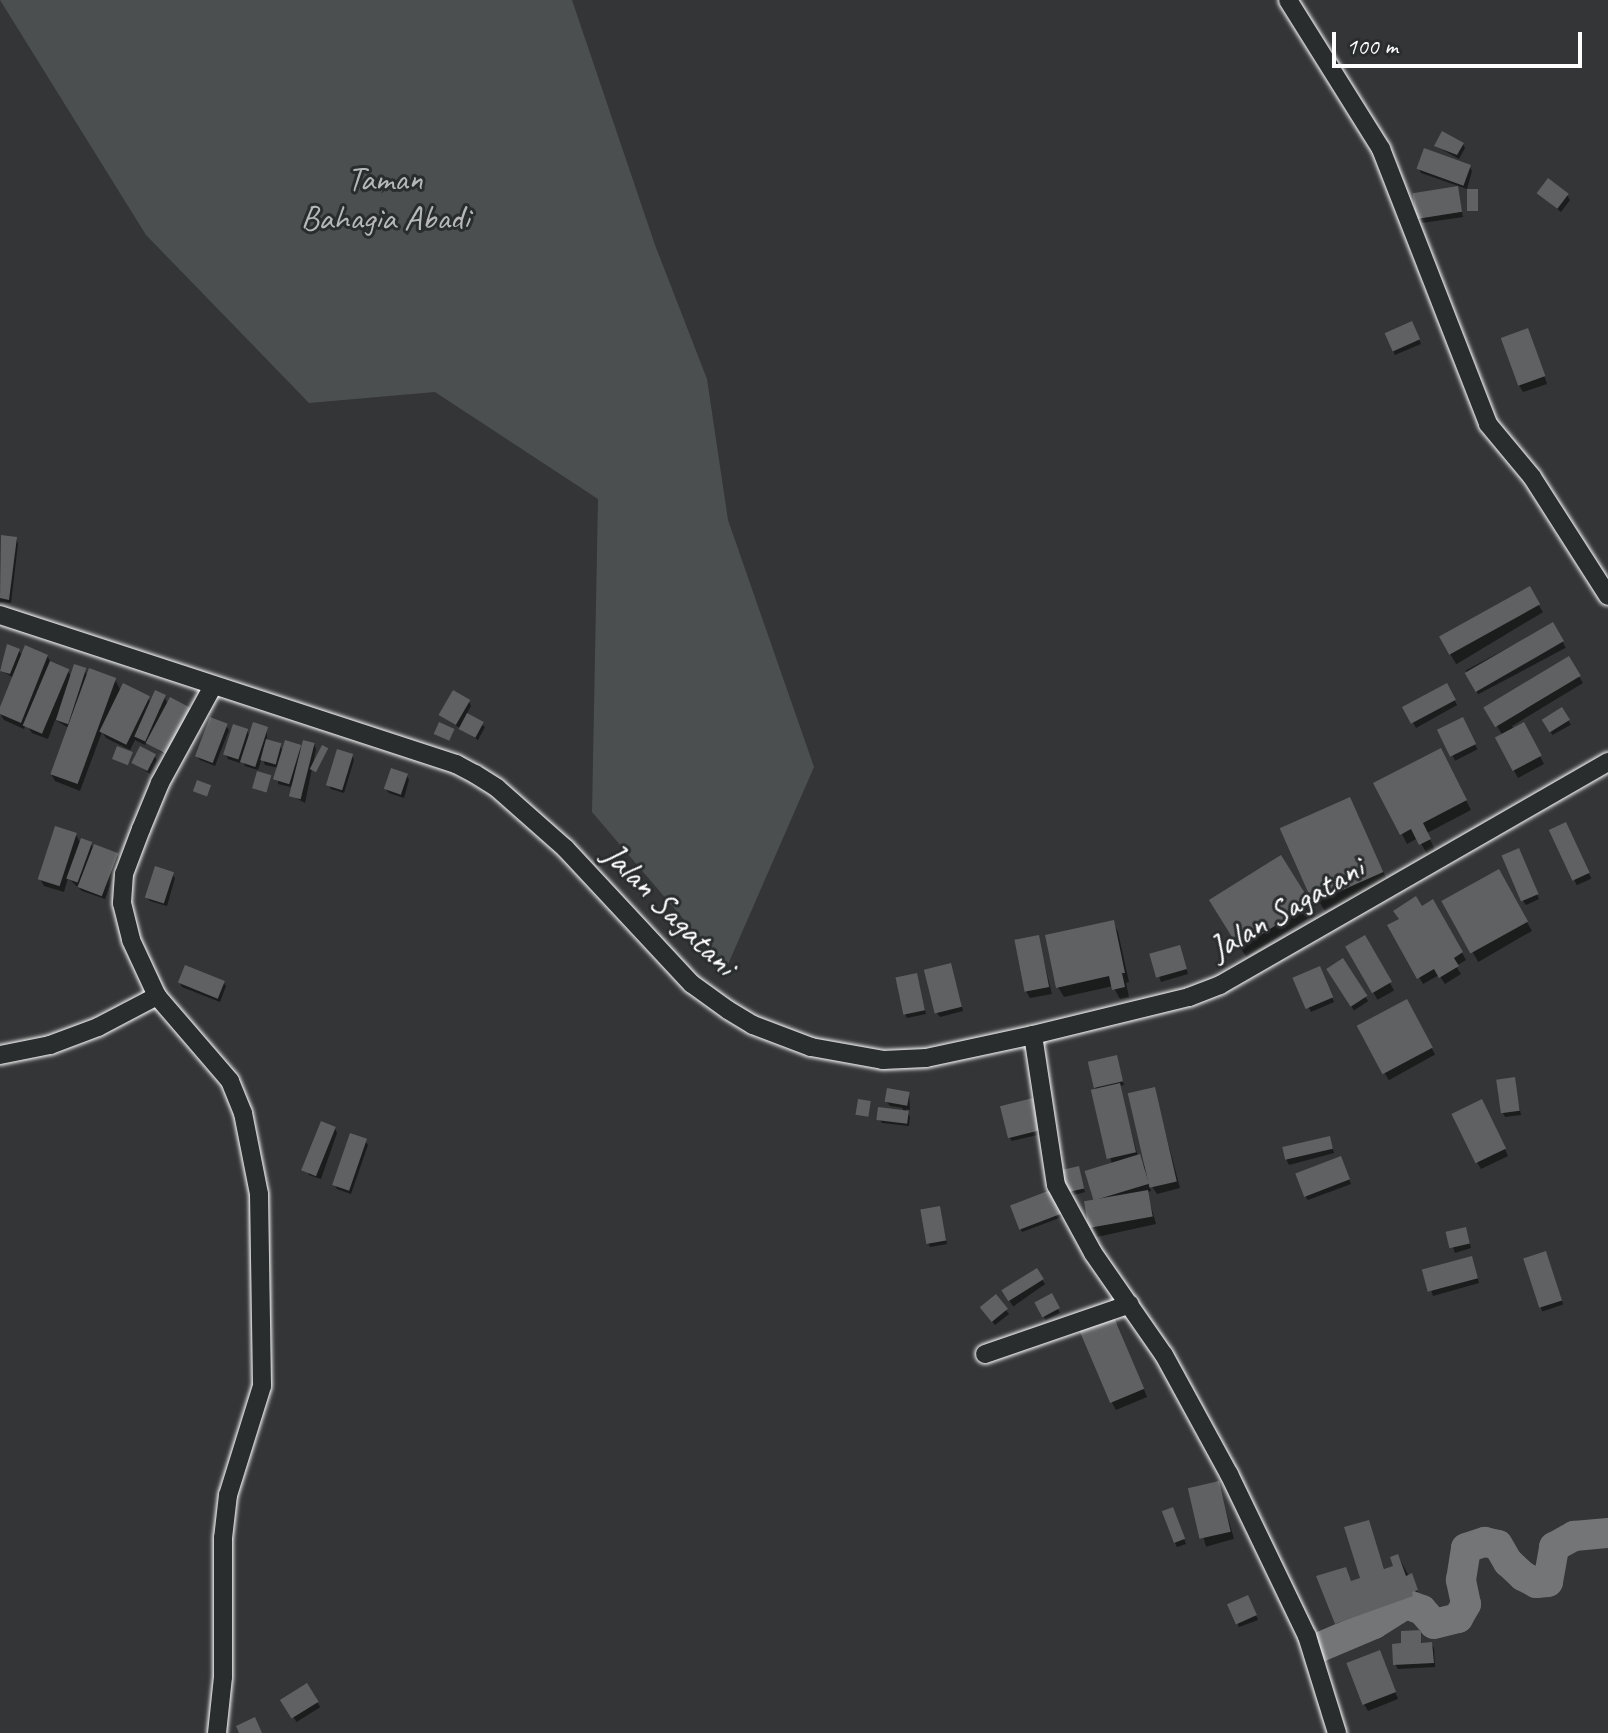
<!DOCTYPE html>
<html>
<head>
<meta charset="utf-8">
<style>
  body { margin:0 }
  #map { position:relative; width:1608px; height:1733px; overflow:hidden; background:#333536; font-family:Caveat,sans-serif }
  div>[style] { position:absolute }
  .green>* { inset:0; background:#4c4f50 }
  .shadow>* { inset:0; background:#0007; transform-origin:0 0 }
  .river>* { height:30px; margin:-15px; padding:0 15px; transform-origin:15px; border-radius:15px; background:#737576 }
  .building>* { inset:0; background:#5f6162; transform-origin:0 0 }
  .roads { filter:drop-shadow(0 0 2px #fff) drop-shadow(0 0 2px #fff) }
  .minor>* { height:18px; margin:-9px; padding:0 9px; transform-origin:9px; border-radius:9px; background:#2a2d2e }
  span { translate:-50% -50%; white-space:nowrap; text-align:center; line-height:1.15; -webkit-text-stroke:6px #2a2d2e; paint-order:stroke }
  .park-label { font-size:34px; color:#b7b9b9 }
  .street-label { font-size:34px; color:#fff }
  .scale { position:absolute; left:1332px; top:32px; width:250px; height:36px; box-sizing:border-box; border:4px solid #fff; border-top:0; padding-left:10px; font-size:24px; line-height:28px; white-space:nowrap; color:#fff; -webkit-text-stroke:6px #2a2d2e; paint-order:stroke }
</style>
</head>
<body>
<div id="map">
  <div class="green">
    <i style="clip-path:polygon(0 0,572px 0,655px 245px,707px 379px,728px 520px,814px 767px,726px 969px,592px 812px,598px 499px,435px 392px,309px 403px,146px 235px)"></i>
  </div>
  <div class="shadow">
    <i style="clip-path:polygon(1463px 144px,1465px 148px,1459px 159px,1436px 146px)"></i>
    <i style="clip-path:polygon(1470px 167px,1472px 171px,1467px 189px,1421px 173px,1419px 169px)"></i>
    <i style="clip-path:polygon(1457px 188px,1463px 217px,1422px 223px,1420px 219px)"></i>
    <i style="clip-path:polygon(1540px 194px,1567px 195px,1570px 200px,1561px 212px)"></i>
    <i style="clip-path:polygon(1414px 328px,1421px 344px,1395px 355px,1386px 334px)"></i>
    <i style="clip-path:polygon(1531px 337px,1547px 384px,1523px 392px,1519px 385px)"></i>
    <i style="clip-path:polygon(3px 538px,16px 539px,18px 544px,11px 603px,0 602px)"></i>
    <i style="left:1529px;top:589px;width:27px;height:101px;rotate:59deg"></i>
    <i style="left:1553px;top:624px;width:27px;height:99px;rotate:62deg"></i>
    <i style="clip-path:polygon(8px 646px,19px 651px,23px 657px,47px 656px,52px 664px,67px 670px,71px 676px,84px 670px,88px 677px,115px 680px,121px 691px,148px 698px,151px 703px,164px 697px,168px 704px,168px 757px,147px 742px,145px 745px,135px 740px,130px 750px,106px 738px,102px 732px,80px 791px,55px 781px,51px 774px,69px 728px,55px 720px,48px 739px,32px 733px,26px 724px,24px 729px,4px 720px,0 713px,14px 678px,0 670px)"></i>
    <i style="clip-path:polygon(1568px 659px,1583px 683px,1512px 726px,1514px 729px,1523px 724px,1544px 764px,1518px 778px,1497px 739px,1503px 736px,1486px 708px)"></i>
    <i style="left:1446px;top:685px;width:23px;height:47px;rotate:61deg"></i>
    <i style="clip-path:polygon(469px 702px,471px 706px,466px 715px,485px 727px,478px 740px,440px 715px)"></i>
    <i style="left:1562px;top:709px;width:18px;height:21px;rotate:61deg"></i>
    <i style="left:1462px;top:719px;width:34px;height:25px;rotate:63deg"></i>
    <i style="clip-path:polygon(226px 726px,229px 730px,215px 766px,200px 760px,197px 756px)"></i>
    <i style="clip-path:polygon(267px 729px,267px 741px,279px 744px,283px 752px,299px 747px,303px 752px,314px 744px,316px 749px,305px 803px,294px 797px,297px 779px,294px 779px,291px 787px,278px 784px,279px 768px,265px 765px,262px 758px,258px 770px,245px 766px,242px 759px,240px 763px,228px 759px,226px 755px,247px 731px,250px 737px)"></i>
    <i style="clip-path:polygon(154px 756px,157px 760px,150px 774px,134px 763px)"></i>
    <i style="clip-path:polygon(352px 756px,354px 760px,344px 793px,331px 789px,328px 784px)"></i>
    <i style="clip-path:polygon(1445px 760px,1471px 810px,1427px 833px,1435px 850px,1427px 854px,1418px 838px,1407px 844px,1402px 834px)"></i>
    <i style="clip-path:polygon(407px 776px,409px 780px,404px 798px,389px 793px,386px 789px)"></i>
    <i style="clip-path:polygon(1354px 809px,1388px 882px,1325px 911px,1318px 900px)"></i>
    <i style="left:1566px;top:824px;width:60px;height:16px;rotate:65deg"></i>
    <i style="clip-path:polygon(76px 835px,81px 844px,90px 843px,94px 849px,117px 855px,120px 859px,105px 899px,82px 891px,68px 878px,64px 892px,44px 886px,40px 879px)"></i>
    <i style="clip-path:polygon(1520px 855px,1539px 899px,1526px 905px,1523px 901px)"></i>
    <i style="left:1280px;top:858px;width:66px;height:81px;rotate:58deg"></i>
    <i style="left:1498px;top:872px;width:68px;height:62px;rotate:60deg"></i>
    <i style="clip-path:polygon(172px 874px,175px 878px,167px 906px,150px 901px,147px 897px)"></i>
    <i style="clip-path:polygon(1433px 902px,1466px 960px,1456px 966px,1461px 974px,1445px 984px,1439px 975px,1423px 984px,1390px 926px)"></i>
    <i style="clip-path:polygon(1113px 922px,1118px 932px,1129px 982px,1126px 983px,1129px 997px,1120px 999px,1113px 986px,1064px 997px,1058px 987px)"></i>
    <i style="clip-path:polygon(1038px 938px,1052px 994px,1030px 998px,1026px 991px)"></i>
    <i style="left:1365px;top:938px;width:60px;height:19px;rotate:61deg"></i>
    <i style="clip-path:polygon(1181px 952px,1188px 974px,1161px 982px,1152px 956px)"></i>
    <i style="left:1342px;top:961px;width:48px;height:17px;rotate:57deg"></i>
    <i style="clip-path:polygon(952px 970px,963px 1011px,940px 1017px,937px 1013px)"></i>
    <i style="clip-path:polygon(1321px 973px,1334px 1002px,1311px 1012px,1309px 1008px)"></i>
    <i style="clip-path:polygon(916px 976px,926px 1014px,907px 1018px,905px 1014px)"></i>
    <i style="clip-path:polygon(223px 982px,226px 986px,220px 1002px,182px 987px,180px 983px)"></i>
    <i style="left:1406px;top:1002px;width:60px;height:53px;rotate:61deg"></i>
    <i style="clip-path:polygon(1116px 1057px,1124px 1085px,1119px 1086px,1138px 1157px,1148px 1171px,1154px 1089px,1180px 1188px,1157px 1194px,1149px 1182px,1151px 1191px,1147px 1192px,1156px 1224px,1097px 1237px,1093px 1230px,1097px 1203px,1094px 1198px,1112px 1164px,1093px 1092px)"></i>
    <i style="clip-path:polygon(1514px 1080px,1521px 1115px,1505px 1117px,1503px 1113px)"></i>
    <i style="clip-path:polygon(909px 1093px,910px 1110px,906px 1109px,910px 1117px,909px 1126px,882px 1123px,879px 1119px,902px 1112px,903px 1108px,890px 1106px,887px 1102px)"></i>
    <i style="clip-path:polygon(1032px 1100px,1042px 1134px,1012px 1141px,1009px 1137px)"></i>
    <i style="clip-path:polygon(1486px 1108px,1508px 1156px,1481px 1169px,1477px 1162px)"></i>
    <i style="clip-path:polygon(335px 1128px,337px 1133px,321px 1179px,309px 1175px,307px 1171px)"></i>
    <i style="clip-path:polygon(365px 1141px,368px 1145px,351px 1194px,337px 1189px,334px 1184px)"></i>
    <i style="clip-path:polygon(1331px 1142px,1334px 1153px,1289px 1165px,1287px 1161px,1284px 1150px)"></i>
    <i style="clip-path:polygon(1342px 1162px,1351px 1184px,1308px 1200px,1305px 1196px)"></i>
    <i style="clip-path:polygon(1078px 1169px,1085px 1192px,1067px 1197px)"></i>
    <i style="clip-path:polygon(1055px 1196px,1062px 1217px,1022px 1232px,1012px 1207px)"></i>
    <i style="clip-path:polygon(939px 1209px,947px 1244px,930px 1247px,928px 1243px)"></i>
    <i style="clip-path:polygon(1448px 1233px,1467px 1233px,1471px 1248px,1455px 1253px)"></i>
    <i style="left:1548px;top:1258px;width:49px;height:22px;rotate:72deg"></i>
    <i style="clip-path:polygon(1473px 1262px,1479px 1283px,1433px 1296px,1425px 1271px)"></i>
    <i style="left:1036px;top:1271px;width:16px;height:39px;rotate:55deg"></i>
    <i style="left:1051px;top:1296px;width:19px;height:16px;rotate:62deg"></i>
    <i style="clip-path:polygon(1006px 1310px,1009px 1314px,995px 1325px,985px 1312px)"></i>
    <i style="clip-path:polygon(1117px 1324px,1147px 1397px,1116px 1410px,1112px 1403px)"></i>
    <i style="left:1218px;top:1483px;width:58px;height:29px;rotate:74deg"></i>
    <i style="clip-path:polygon(1175px 1513px,1186px 1544px,1177px 1547px,1175px 1543px)"></i>
    <i style="clip-path:polygon(1368px 1522px,1385px 1571px,1396px 1567px,1398px 1556px,1422px 1600px,1416px 1602px,1417px 1606px,1343px 1633px,1337px 1623px,1345px 1569px,1352px 1583px,1362px 1579px)"></i>
    <i style="clip-path:polygon(1250px 1601px,1258px 1620px,1239px 1627px,1229px 1605px)"></i>
    <i style="clip-path:polygon(1419px 1632px,1422px 1645px,1431px 1644px,1434px 1648px,1435px 1667px,1398px 1669px,1395px 1664px,1403px 1645px)"></i>
    <i style="clip-path:polygon(1383px 1660px,1398px 1699px,1368px 1711px,1364px 1704px)"></i>
    <i style="left:307px;top:1686px;width:25px;height:28px;rotate:58deg"></i>
  </div>
  <div class="river">
    <i style="left:1320px;top:1647px;width:59px;rotate:-23.1deg"></i>
    <i style="left:1374px;top:1624px;width:38px;rotate:-32deg"></i>
    <i style="left:1406px;top:1604px;width:17px;rotate:21deg"></i>
    <i style="left:1422px;top:1610px;width:18px;rotate:49deg"></i>
    <i style="left:1434px;top:1624px;width:25px;rotate:-14deg"></i>
    <i style="left:1458px;top:1618px;width:16px;rotate:-60deg"></i>
    <i style="left:1466px;top:1604px;width:25px;rotate:-102deg"></i>
    <i style="left:1461px;top:1580px;width:32px;rotate:-81deg"></i>
    <i style="left:1466px;top:1548px;width:20px;rotate:-18deg"></i>
    <i style="left:1485px;top:1542px;width:13px;rotate:13deg"></i>
    <i style="left:1498px;top:1545px;width:20px;rotate:60deg"></i>
    <i style="left:1508px;top:1562px;width:21px;rotate:43deg"></i>
    <i style="left:1523px;top:1576px;width:15px;rotate:28deg"></i>
    <i style="left:1536px;top:1583px;width:12px;rotate:-5deg"></i>
    <i style="left:1548px;top:1582px;width:36px;rotate:-80deg"></i>
    <i style="left:1554px;top:1547px;width:23px;rotate:-29deg"></i>
    <i style="left:1574px;top:1536px;width:34px;rotate:-5deg"></i>
  </div>
  <div class="building">
    <i style="clip-path:polygon(1442px 131px,1464px 143px,1457px 155px,1434px 146px)"></i>
    <i style="left:1424px;top:148px;width:50px;height:22px;rotate:20deg"></i>
    <i style="left:1548px;top:178px;width:26px;height:19px;rotate:37deg"></i>
    <i style="left:1458px;top:186px;width:26px;height:46px;rotate:81deg"></i>
    <i style="left:1467px;top:189px;width:11px;height:22px"></i>
    <i style="left:1412px;top:321px;width:20px;height:30px;rotate:66deg"></i>
    <i style="left:1528px;top:328px;width:51px;height:29px;rotate:70deg"></i>
    <i style="clip-path:polygon(1px 535px,17px 537px,9px 600px,0 598px)"></i>
    <i style="left:1530px;top:586px;width:21px;height:104px;rotate:61deg"></i>
    <i style="left:1553px;top:622px;width:22px;height:102px;rotate:60deg"></i>
    <i style="clip-path:polygon(7px 644px,20px 649px,10px 674px,0 671px)"></i>
    <i style="clip-path:polygon(25px 645px,48px 655px,21px 723px,0 714px,0 707px)"></i>
    <i style="left:1569px;top:656px;width:23px;height:100px;rotate:59deg"></i>
    <i style="left:50px;top:661px;width:21px;height:70px;rotate:23deg"></i>
    <i style="left:74px;top:664px;width:13px;height:59px;rotate:18deg"></i>
    <i style="left:89px;top:668px;width:29px;height:113px;rotate:20deg"></i>
    <i style="left:123px;top:683px;width:30px;height:54px;rotate:26deg"></i>
    <i style="left:1447px;top:683px;width:19px;height:51px;rotate:62deg"></i>
    <i style="left:155px;top:690px;width:12px;height:51px;rotate:24deg"></i>
    <i style="left:453px;top:690px;width:20px;height:29px;rotate:30deg"></i>
    <i style="left:170px;top:697px;width:24px;height:52px;rotate:28deg"></i>
    <i style="left:1562px;top:707px;width:15px;height:24px;rotate:58deg"></i>
    <i style="left:467px;top:713px;width:19px;height:18px;rotate:28deg"></i>
    <i style="left:210px;top:717px;width:19px;height:42px;rotate:21deg"></i>
    <i style="left:1463px;top:717px;width:30px;height:29px;rotate:64deg"></i>
    <i style="left:253px;top:722px;width:16px;height:42px;rotate:18deg"></i>
    <i style="left:439px;top:722px;width:17px;height:13px;rotate:24deg"></i>
    <i style="left:1524px;top:722px;width:38px;height:33px;rotate:62deg"></i>
    <i style="left:233px;top:724px;width:16px;height:32px;rotate:18deg"></i>
    <i style="left:266px;top:739px;width:16px;height:22px;rotate:15deg"></i>
    <i style="left:285px;top:740px;width:17px;height:41px;rotate:17deg"></i>
    <i style="left:303px;top:740px;width:12px;height:58px;rotate:14deg"></i>
    <i style="left:322px;top:745px;width:7px;height:27px;rotate:27deg"></i>
    <i style="left:117px;top:746px;width:17px;height:14px;rotate:21deg"></i>
    <i style="left:140px;top:746px;width:18px;height:19px;rotate:27deg"></i>
    <i style="clip-path:polygon(1441px 748px,1467px 800px,1423px 823px,1431px 839px,1419px 845px,1411px 829px,1400px 835px,1373px 783px)"></i>
    <i style="left:337px;top:749px;width:17px;height:38px;rotate:17deg"></i>
    <i style="left:391px;top:768px;width:18px;height:22px;rotate:19deg"></i>
    <i style="left:257px;top:771px;width:15px;height:18px;rotate:16deg"></i>
    <i style="left:197px;top:780px;width:15px;height:12px;rotate:20deg"></i>
    <i style="left:1350px;top:797px;width:82px;height:77px;rotate:66deg"></i>
    <i style="left:1566px;top:822px;width:56px;height:19px;rotate:65deg"></i>
    <i style="left:55px;top:826px;width:23px;height:56px;rotate:18deg"></i>
    <i style="left:81px;top:838px;width:12px;height:43px;rotate:20deg"></i>
    <i style="left:94px;top:844px;width:26px;height:46px;rotate:21deg"></i>
    <i style="left:1519px;top:848px;width:50px;height:19px;rotate:67deg"></i>
    <i style="left:1281px;top:855px;width:57px;height:85px;rotate:58deg"></i>
    <i style="left:155px;top:866px;width:20px;height:33px;rotate:18deg"></i>
    <i style="left:1499px;top:869px;width:60px;height:66px;rotate:61deg"></i>
    <i style="clip-path:polygon(1416px 896px,1422px 906px,1433px 899px,1463px 952px,1454px 958px,1459px 966px,1439px 978px,1434px 969px,1417px 979px,1387px 925px,1399px 919px,1393px 911px)"></i>
    <i style="clip-path:polygon(1114px 920px,1125px 973px,1122px 973px,1125px 987px,1112px 990px,1109px 976px,1056px 988px,1045px 935px)"></i>
    <i style="left:1039px;top:935px;width:53px;height:25px;rotate:79deg"></i>
    <i style="left:1365px;top:935px;width:54px;height:23px;rotate:60deg"></i>
    <i style="left:1180px;top:945px;width:25px;height:32px;rotate:74deg"></i>
    <i style="left:1343px;top:958px;width:45px;height:20px;rotate:57deg"></i>
    <i style="left:951px;top:963px;width:45px;height:28px;rotate:76deg"></i>
    <i style="left:185px;top:965px;width:43px;height:19px;rotate:22deg"></i>
    <i style="left:1320px;top:966px;width:34px;height:30px;rotate:67deg"></i>
    <i style="left:917px;top:973px;width:38px;height:22px;rotate:78deg"></i>
    <i style="left:1407px;top:999px;width:55px;height:57px;rotate:62deg"></i>
    <i style="left:1117px;top:1055px;width:27px;height:30px;rotate:77deg"></i>
    <i style="left:1515px;top:1077px;width:34px;height:19px;rotate:82deg"></i>
    <i style="left:1120px;top:1083px;width:71px;height:30px;rotate:77deg"></i>
    <i style="left:1155px;top:1087px;width:97px;height:28px;rotate:77deg"></i>
    <i style="left:887px;top:1088px;width:23px;height:14px;rotate:10deg"></i>
    <i style="left:1033px;top:1098px;width:33px;height:34px;rotate:76deg"></i>
    <i style="left:858px;top:1099px;width:13px;height:16px;rotate:9deg"></i>
    <i style="left:1482px;top:1099px;width:55px;height:34px;rotate:64deg"></i>
    <i style="left:878px;top:1107px;width:31px;height:13px;rotate:7deg"></i>
    <i style="left:321px;top:1121px;width:16px;height:53px;rotate:22deg"></i>
    <i style="left:350px;top:1133px;width:18px;height:55px;rotate:19deg"></i>
    <i style="left:1330px;top:1136px;width:13px;height:49px;rotate:77deg"></i>
    <i style="left:1140px;top:1154px;width:31px;height:58px;rotate:73deg"></i>
    <i style="left:1341px;top:1156px;width:25px;height:49px;rotate:69deg"></i>
    <i style="left:1079px;top:1166px;width:23px;height:23px;rotate:77deg"></i>
    <i style="left:1053px;top:1189px;width:26px;height:46px;rotate:69deg"></i>
    <i style="left:1148px;top:1190px;width:27px;height:65px;rotate:80deg"></i>
    <i style="left:940px;top:1206px;width:35px;height:20px;rotate:80deg"></i>
    <i style="left:1466px;top:1227px;width:17px;height:21px;rotate:77deg"></i>
    <i style="left:1546px;top:1251px;width:52px;height:24px;rotate:72deg"></i>
    <i style="left:1472px;top:1256px;width:23px;height:52px;rotate:75deg"></i>
    <i style="left:1037px;top:1268px;width:13px;height:42px;rotate:58deg"></i>
    <i style="left:1052px;top:1293px;width:17px;height:20px;rotate:62deg"></i>
    <i style="left:996px;top:1294px;width:19px;height:21px;rotate:51deg"></i>
    <i style="left:1113px;top:1315px;width:80px;height:37px;rotate:67deg"></i>
    <i style="left:1219px;top:1481px;width:52px;height:32px;rotate:77deg"></i>
    <i style="left:1173px;top:1507px;width:34px;height:12px;rotate:69deg"></i>
    <i style="clip-path:polygon(1369px 1520px,1384px 1569px,1393px 1566px,1390px 1557px,1398px 1554px,1406px 1576px,1412px 1573px,1418px 1590px,1412px 1592px,1413px 1596px,1335px 1624px,1316px 1576px,1346px 1567px,1351px 1581px,1360px 1578px,1344px 1527px)"></i>
    <i style="left:1248px;top:1595px;width:22px;height:23px;rotate:66deg"></i>
    <i style="clip-path:polygon(1421px 1630px,1421px 1643px,1432px 1642px,1434px 1663px,1393px 1665px,1392px 1644px,1401px 1643px,1401px 1631px)"></i>
    <i style="left:1380px;top:1650px;width:45px;height:36px;rotate:69deg"></i>
    <i style="left:307px;top:1683px;width:22px;height:32px;rotate:58deg"></i>
    <i style="clip-path:polygon(255px 1717px,262px 1733px,239px 1733px,236px 1726px)"></i>
  </div>
  <div class="roads">
    <div class="minor">
      <i style="left:1288px;top:0;width:176px;rotate:58deg"></i>
      <i style="left:1381px;top:149px;width:295px;rotate:68.7deg"></i>
      <i style="left:1488px;top:424px;width:69px;rotate:50.3deg"></i>
      <i style="left:1532px;top:477px;width:141px;rotate:57.4deg"></i>
      <i style="left:0;top:615px;width:480px;rotate:18.1deg"></i>
      <i style="left:456px;top:764px;width:21px;rotate:28deg"></i>
      <i style="left:475px;top:774px;width:26px;rotate:32deg"></i>
      <i style="left:497px;top:788px;width:91px;rotate:41.4deg"></i>
      <i style="left:565px;top:848px;width:186px;rotate:47deg"></i>
      <i style="left:692px;top:984px;width:44px;rotate:35.8deg"></i>
      <i style="left:728px;top:1010px;width:29px;rotate:31deg"></i>
      <i style="left:753px;top:1025px;width:62px;rotate:20.8deg"></i>
      <i style="left:811px;top:1047px;width:73px;rotate:10.2deg"></i>
      <i style="left:883px;top:1060px;width:43px;rotate:-2.7deg"></i>
      <i style="left:926px;top:1058px;width:109px;rotate:-12.1deg"></i>
      <i style="left:1033px;top:1035px;width:161px;rotate:-13.7deg"></i>
      <i style="left:1189px;top:997px;width:33px;rotate:-21deg"></i>
      <i style="left:1220px;top:985px;width:448px;rotate:-29.9deg"></i>
      <i style="left:213px;top:686px;width:111px;rotate:118.7deg"></i>
      <i style="left:160px;top:783px;width:50px;rotate:112.4deg"></i>
      <i style="left:141px;top:829px;width:48px;rotate:110.7deg"></i>
      <i style="left:124px;top:874px;width:29px;rotate:94deg"></i>
      <i style="left:122px;top:903px;width:38px;rotate:76deg"></i>
      <i style="left:131px;top:940px;width:62px;rotate:65.1deg"></i>
      <i style="left:157px;top:996px;width:112px;rotate:49.3deg"></i>
      <i style="left:230px;top:1081px;width:35px;rotate:68deg"></i>
      <i style="left:243px;top:1113px;width:83px;rotate:78.8deg"></i>
      <i style="left:259px;top:1194px;width:192px;rotate:89.1deg"></i>
      <i style="left:262px;top:1386px;width:114px;rotate:107.3deg"></i>
      <i style="left:228px;top:1495px;width:43px;rotate:96.6deg"></i>
      <i style="left:223px;top:1538px;width:139px;rotate:90deg"></i>
      <i style="left:223px;top:1677px;width:56px;rotate:96.1deg"></i>
      <i style="left:1033px;top:1035px;width:152px;rotate:81.3deg"></i>
      <i style="left:1056px;top:1185px;width:77px;rotate:61.4deg"></i>
      <i style="left:1093px;top:1253px;width:124px;rotate:55.2deg"></i>
      <i style="left:1164px;top:1355px;width:136px;rotate:61.4deg"></i>
      <i style="left:1229px;top:1474px;width:180px;rotate:64.3deg"></i>
      <i style="left:1307px;top:1636px;width:102px;rotate:72.8deg"></i>
      <i style="left:0;top:1055px;width:51px;rotate:-11.3deg"></i>
      <i style="left:50px;top:1045px;width:51px;rotate:-20.6deg"></i>
      <i style="left:98px;top:1027px;width:67px;rotate:-27.7deg"></i>
      <i style="left:985px;top:1354px;width:153px;rotate:-19deg"></i>
    </div>
  </div>
  <div class="park-label">
    <span style="left:385px;top:198px">Taman<br>Bahagia Abadi</span>
  </div>
  <div class="street-label">
    <span style="left:1286px;top:908px;rotate:-30deg">Jalan Sagatani</span>
    <span style="left:670px;top:909px;rotate:45deg">Jalan Sagatani</span>
  </div>
  <div class="scale">100 m</div>
</div>
</body>
</html>
